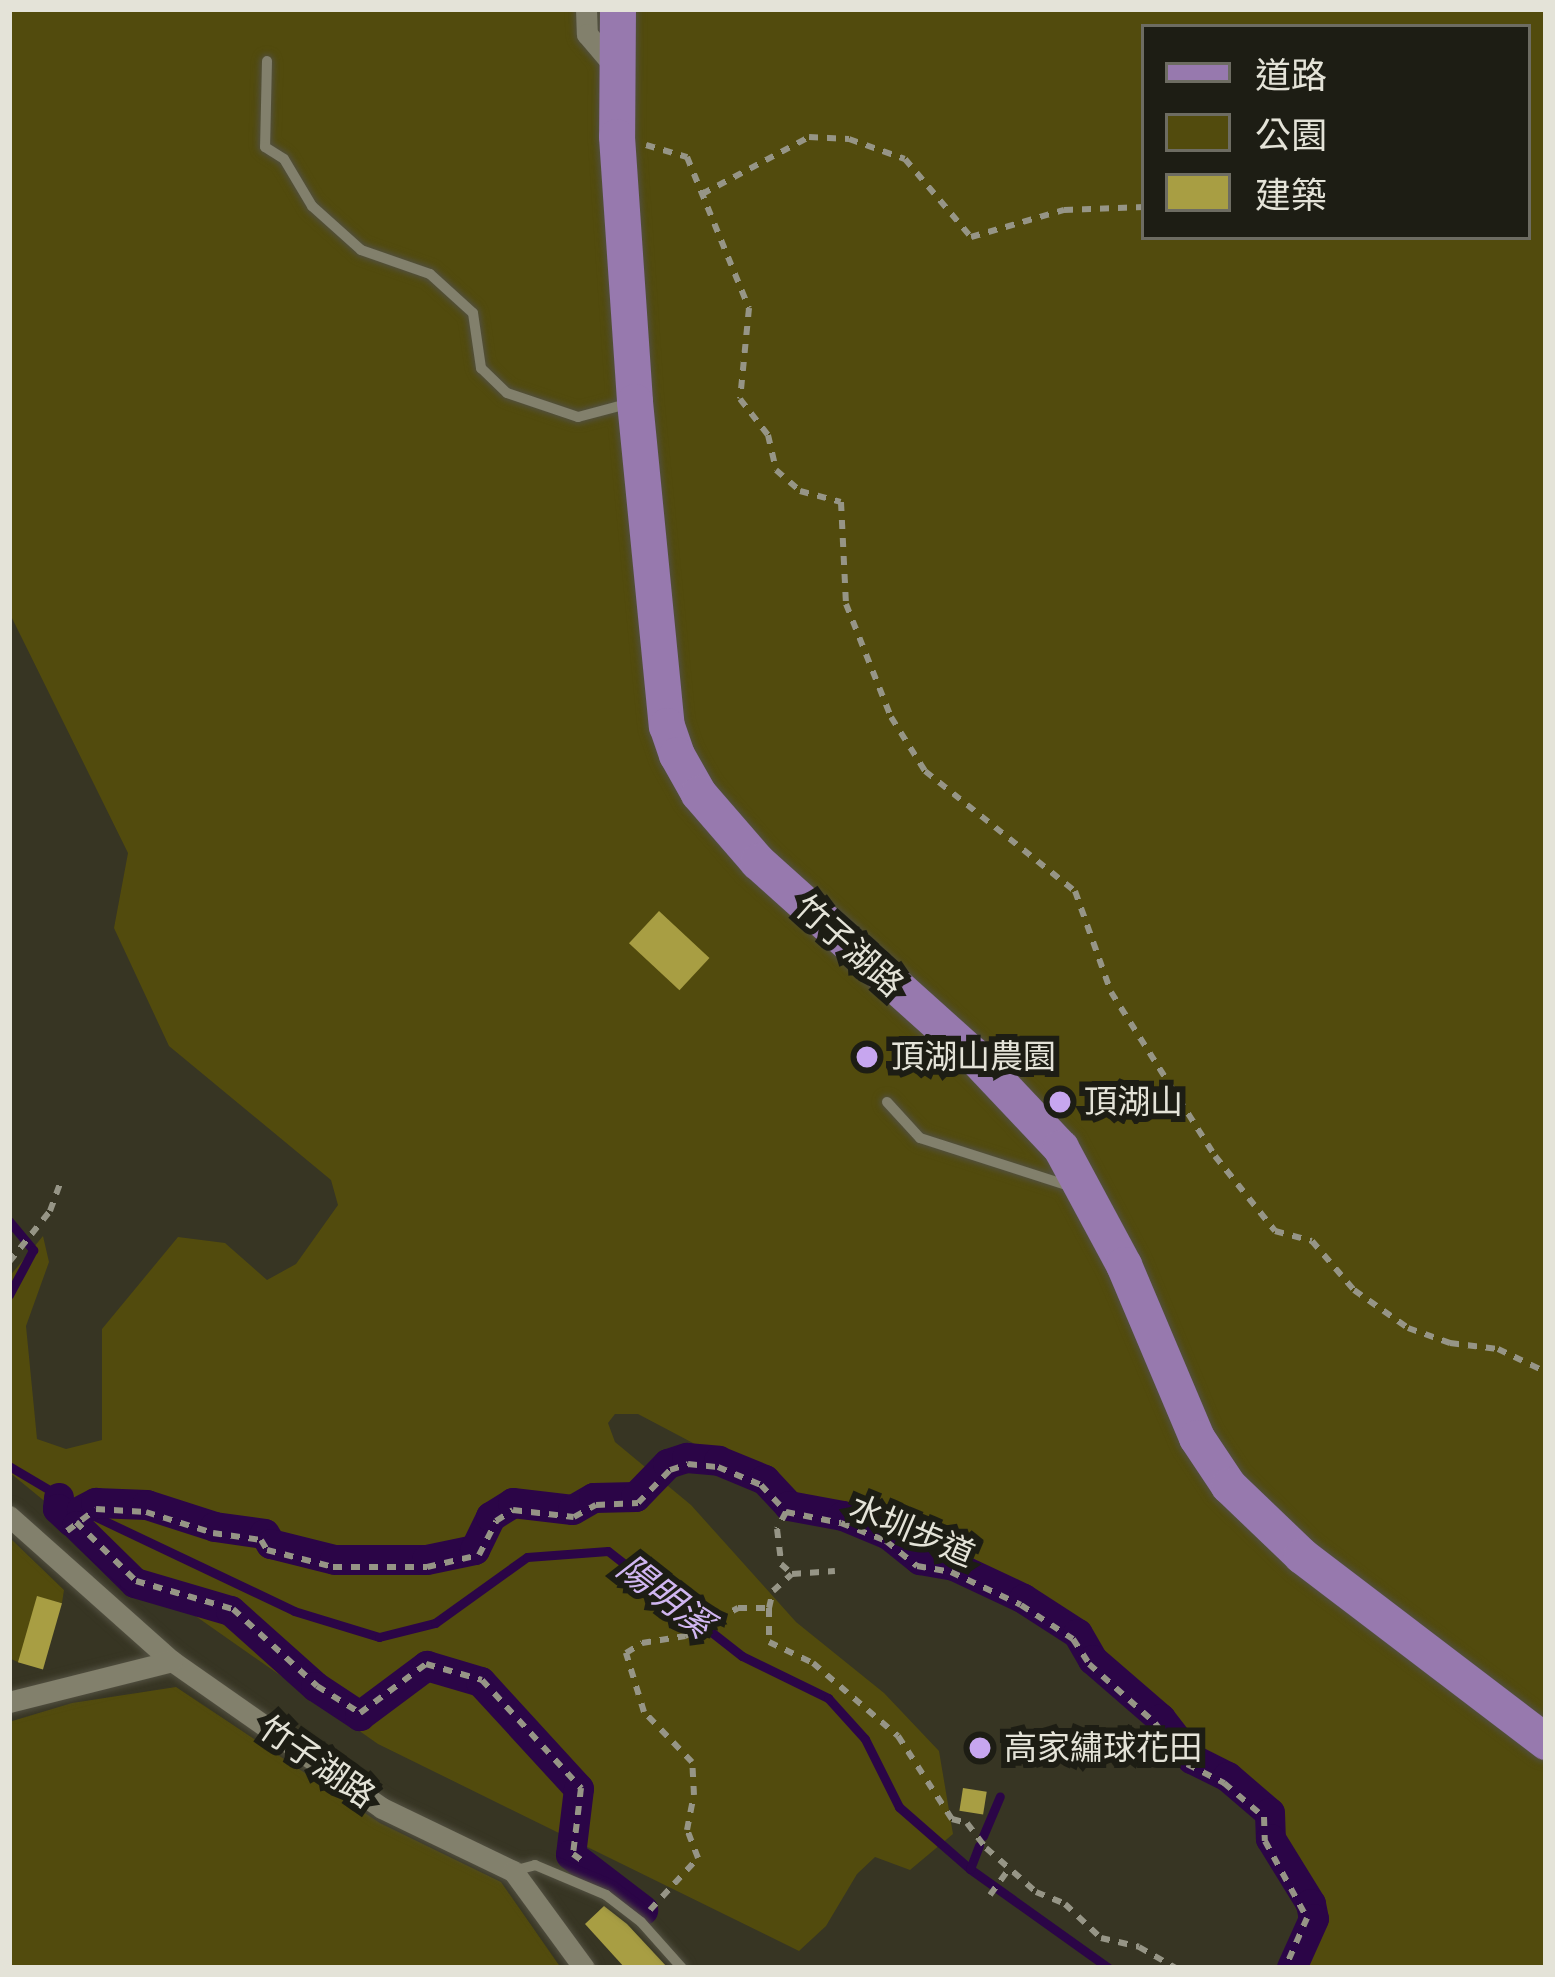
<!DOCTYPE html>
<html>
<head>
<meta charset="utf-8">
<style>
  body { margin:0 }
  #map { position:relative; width:1555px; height:1977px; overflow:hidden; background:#373523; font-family:Inter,"Noto Sans TC",sans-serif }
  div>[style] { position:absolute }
  .green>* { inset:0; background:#524b0d }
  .stream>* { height:9px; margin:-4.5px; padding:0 4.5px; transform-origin:4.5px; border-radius:4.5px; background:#2b0547 }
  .canal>* { height:30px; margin:-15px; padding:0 15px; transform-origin:15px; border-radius:15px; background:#2b0547 }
  .building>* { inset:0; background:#a89e43; transform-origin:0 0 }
  .path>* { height:6px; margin-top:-3px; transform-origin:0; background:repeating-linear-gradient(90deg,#969586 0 9px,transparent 0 18px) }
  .roads { filter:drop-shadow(0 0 3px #525041) drop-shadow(0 0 3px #525041) }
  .service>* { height:10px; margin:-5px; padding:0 5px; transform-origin:5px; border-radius:5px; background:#82806c }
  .minor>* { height:21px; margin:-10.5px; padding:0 10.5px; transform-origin:10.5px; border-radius:10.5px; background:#82806c }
  .primary>* { height:36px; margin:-18px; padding:0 18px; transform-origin:18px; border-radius:18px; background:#9779ae }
  .dots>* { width:33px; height:33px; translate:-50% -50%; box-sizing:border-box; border:6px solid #1d1d14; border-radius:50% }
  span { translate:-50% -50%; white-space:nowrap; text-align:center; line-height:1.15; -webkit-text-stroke:12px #1d1d14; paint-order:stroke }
  .street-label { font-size:33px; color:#e4e3d8 }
  .poi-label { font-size:33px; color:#e4e3d8 }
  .left { translate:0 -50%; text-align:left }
  .water-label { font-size:36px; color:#d0b6f1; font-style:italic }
  .frame { position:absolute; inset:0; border:12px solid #e4e3d8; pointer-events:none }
  .legend { position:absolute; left:1141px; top:24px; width:390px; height:216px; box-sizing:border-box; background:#1d1d14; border:3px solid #6d6c62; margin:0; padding:15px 21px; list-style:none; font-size:36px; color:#e4e3d8 }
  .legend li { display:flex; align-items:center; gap:24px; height:60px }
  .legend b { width:60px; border:3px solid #6d6c62 }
</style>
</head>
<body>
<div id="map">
  <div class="green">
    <i style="clip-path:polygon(evenodd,9px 9px,1546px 9px,1546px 1968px,1299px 1968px,1311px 1912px,1292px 1857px,1261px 1807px,1064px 1634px,1025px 1603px,957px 1571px,911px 1537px,778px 1488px,638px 1414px,615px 1414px,608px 1423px,615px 1442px,691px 1505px,796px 1622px,884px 1693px,939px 1751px,953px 1834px,910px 1870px,875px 1857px,857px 1874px,826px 1926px,799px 1951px,378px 1744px,120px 1563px,9px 1472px,9px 1277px,43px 1236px,49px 1262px,26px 1326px,37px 1439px,66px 1449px,102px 1440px,102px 1329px,178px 1237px,225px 1243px,267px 1280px,296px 1264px,338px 1205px,331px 1180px,169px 1046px,114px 928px,128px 853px,9px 612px,9px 9px,1144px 27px,1528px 27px,1528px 237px,1144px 237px,1144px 27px)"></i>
    <i style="clip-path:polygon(9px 1537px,64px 1590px,62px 1603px,37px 1597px,20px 1663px,9px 1658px)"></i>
    <i style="clip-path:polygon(176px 1687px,380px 1823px,501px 1882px,561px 1968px,9px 1968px,9px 1722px,72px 1703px)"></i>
  </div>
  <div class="stream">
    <i style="left:9px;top:1221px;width:38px;rotate:50deg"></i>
    <i style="left:33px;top:1250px;width:51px;rotate:118.1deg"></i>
    <i style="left:9px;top:1466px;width:92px;rotate:30.7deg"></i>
    <i style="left:88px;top:1513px;width:228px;rotate:25.4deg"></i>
    <i style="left:294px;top:1611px;width:89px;rotate:17deg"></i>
    <i style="left:379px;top:1637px;width:58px;rotate:-14deg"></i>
    <i style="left:435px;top:1623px;width:113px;rotate:-35.7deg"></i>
    <i style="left:527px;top:1557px;width:81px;rotate:-4.2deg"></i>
    <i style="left:608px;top:1551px;width:170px;rotate:38.1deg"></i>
    <i style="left:742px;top:1656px;width:96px;rotate:26deg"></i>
    <i style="left:828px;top:1698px;width:55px;rotate:47.9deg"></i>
    <i style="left:865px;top:1739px;width:76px;rotate:63.4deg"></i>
    <i style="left:899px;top:1807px;width:94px;rotate:41.1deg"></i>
    <i style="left:970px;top:1869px;width:171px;rotate:35.5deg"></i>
    <i style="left:983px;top:1836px;width:43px;rotate:-67deg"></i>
    <i style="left:970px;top:1869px;width:25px;rotate:-69deg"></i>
  </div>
  <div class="canal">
    <i style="left:59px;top:1498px;width:11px;rotate:95deg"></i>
    <i style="left:58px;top:1509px;width:19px;rotate:43deg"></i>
    <i style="left:82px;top:1510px;width:16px;rotate:-27deg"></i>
    <i style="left:96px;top:1503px;width:51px;rotate:2.2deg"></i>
    <i style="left:147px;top:1505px;width:71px;rotate:17.9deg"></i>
    <i style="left:215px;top:1527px;width:50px;rotate:8deg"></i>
    <i style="left:265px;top:1534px;width:12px;rotate:59deg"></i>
    <i style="left:271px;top:1544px;width:66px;rotate:14deg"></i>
    <i style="left:335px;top:1560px;width:92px"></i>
    <i style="left:427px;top:1560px;width:49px;rotate:-11.8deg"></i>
    <i style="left:475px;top:1550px;width:37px;rotate:-64deg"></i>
    <i style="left:491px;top:1517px;width:26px;rotate:-32deg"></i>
    <i style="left:513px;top:1503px;width:60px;rotate:6.7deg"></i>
    <i style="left:573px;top:1510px;width:24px;rotate:-30deg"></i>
    <i style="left:594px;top:1498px;width:42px;rotate:-1.4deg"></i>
    <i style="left:636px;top:1497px;width:46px;rotate:-45.9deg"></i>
    <i style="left:668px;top:1464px;width:20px;rotate:-18deg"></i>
    <i style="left:687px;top:1458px;width:32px;rotate:5deg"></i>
    <i style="left:719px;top:1461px;width:50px;rotate:22.4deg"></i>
    <i style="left:765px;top:1480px;width:35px;rotate:47deg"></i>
    <i style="left:789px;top:1506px;width:55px;rotate:10.5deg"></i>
    <i style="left:843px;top:1516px;width:50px;rotate:22.4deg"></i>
    <i style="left:889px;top:1535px;width:40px;rotate:39deg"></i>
    <i style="left:920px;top:1560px;width:35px;rotate:10deg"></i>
    <i style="left:954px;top:1566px;width:77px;rotate:25.2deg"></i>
    <i style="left:1024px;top:1599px;width:64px;rotate:32.9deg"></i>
    <i style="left:1078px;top:1634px;width:30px;rotate:60deg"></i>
    <i style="left:1093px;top:1660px;width:90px;rotate:40.9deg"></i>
    <i style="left:1161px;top:1719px;width:51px;rotate:52.2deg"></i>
    <i style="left:1192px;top:1759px;width:40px;rotate:26.6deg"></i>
    <i style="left:1228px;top:1777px;width:55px;rotate:40.6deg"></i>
    <i style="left:1270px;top:1813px;width:26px;rotate:88deg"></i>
    <i style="left:1271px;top:1839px;width:76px;rotate:58.4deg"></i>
    <i style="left:1311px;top:1904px;width:15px;rotate:79deg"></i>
    <i style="left:1314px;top:1919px;width:54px;rotate:114.2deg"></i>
    <i style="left:77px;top:1526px;width:81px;rotate:44.5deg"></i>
    <i style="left:135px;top:1583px;width:100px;rotate:16.3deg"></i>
    <i style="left:231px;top:1611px;width:114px;rotate:41.8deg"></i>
    <i style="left:316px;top:1687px;width:53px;rotate:33.4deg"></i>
    <i style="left:360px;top:1716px;width:84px;rotate:-36.7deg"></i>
    <i style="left:427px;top:1666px;width:56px;rotate:16.5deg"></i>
    <i style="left:481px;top:1682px;width:145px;rotate:47.5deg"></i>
    <i style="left:579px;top:1789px;width:66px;rotate:96.9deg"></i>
    <i style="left:571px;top:1855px;width:91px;rotate:37.4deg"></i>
  </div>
  <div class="building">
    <i style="left:659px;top:911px;width:69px;height:44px;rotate:43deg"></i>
    <i style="left:37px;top:1596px;width:26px;height:69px;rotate:16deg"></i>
    <i style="left:963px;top:1788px;width:24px;height:23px;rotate:9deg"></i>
    <i style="clip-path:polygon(604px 1906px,627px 1924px,668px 1968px,625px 1968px,585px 1924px)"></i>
  </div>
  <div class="path">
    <i style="left:646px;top:145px;width:43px;rotate:16.3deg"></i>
    <i style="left:687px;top:157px;width:163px;rotate:67.7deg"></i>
    <i style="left:749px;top:308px;width:91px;rotate:95.6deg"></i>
    <i style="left:740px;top:399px;width:46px;rotate:52.1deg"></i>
    <i style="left:768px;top:435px;width:36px;rotate:77deg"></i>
    <i style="left:776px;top:470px;width:32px;rotate:41deg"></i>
    <i style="left:800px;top:491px;width:42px;rotate:15deg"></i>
    <i style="left:841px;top:502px;width:102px;rotate:87.2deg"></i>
    <i style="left:846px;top:604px;width:122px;rotate:68.3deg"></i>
    <i style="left:891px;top:717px;width:64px;rotate:57.8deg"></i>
    <i style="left:925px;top:771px;width:192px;rotate:38.7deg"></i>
    <i style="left:1075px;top:891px;width:107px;rotate:70.4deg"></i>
    <i style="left:1111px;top:992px;width:194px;rotate:57.6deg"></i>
    <i style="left:1215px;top:1156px;width:96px;rotate:51.3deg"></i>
    <i style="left:1275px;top:1231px;width:38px;rotate:15deg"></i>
    <i style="left:1312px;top:1241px;width:65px;rotate:49.4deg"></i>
    <i style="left:1354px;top:1290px;width:66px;rotate:35.1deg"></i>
    <i style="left:1408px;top:1328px;width:45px;rotate:19.7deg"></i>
    <i style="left:1450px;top:1343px;width:48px;rotate:7.1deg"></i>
    <i style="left:1498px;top:1349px;width:53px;rotate:25.6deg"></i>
    <i style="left:702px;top:194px;width:121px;rotate:-28deg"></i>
    <i style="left:809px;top:137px;width:40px;rotate:2.9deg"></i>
    <i style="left:849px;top:139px;width:59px;rotate:19.7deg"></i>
    <i style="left:905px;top:159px;width:102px;rotate:49.8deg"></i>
    <i style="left:971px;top:237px;width:97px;rotate:-16.2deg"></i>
    <i style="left:1064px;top:210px;width:80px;rotate:-2.1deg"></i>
    <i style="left:9px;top:1262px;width:65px;rotate:-51.2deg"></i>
    <i style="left:50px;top:1211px;width:33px;rotate:-70deg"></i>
    <i style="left:786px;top:1512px;width:19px;rotate:118deg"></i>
    <i style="left:777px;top:1529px;width:35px;rotate:83deg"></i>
    <i style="left:781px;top:1564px;width:15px;rotate:42deg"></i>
    <i style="left:76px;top:1522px;width:84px;rotate:44.5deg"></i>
    <i style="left:136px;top:1581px;width:101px;rotate:16.1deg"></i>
    <i style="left:233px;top:1609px;width:114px;rotate:42.5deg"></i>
    <i style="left:317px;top:1686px;width:51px;rotate:32.1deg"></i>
    <i style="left:360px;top:1713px;width:82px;rotate:-36.6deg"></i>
    <i style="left:426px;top:1664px;width:58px;rotate:15.9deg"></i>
    <i style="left:482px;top:1680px;width:147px;rotate:47.5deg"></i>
    <i style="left:581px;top:1788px;width:66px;rotate:96.9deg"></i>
    <i style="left:573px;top:1854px;width:14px;rotate:36deg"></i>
    <i style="left:67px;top:1531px;width:36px;rotate:-37deg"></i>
    <i style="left:96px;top:1509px;width:50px;rotate:3.4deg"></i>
    <i style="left:146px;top:1512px;width:70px;rotate:17.4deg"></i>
    <i style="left:213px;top:1533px;width:49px;rotate:8.3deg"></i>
    <i style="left:261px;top:1540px;width:12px;rotate:59deg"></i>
    <i style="left:267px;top:1550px;width:68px;rotate:14.4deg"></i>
    <i style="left:333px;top:1567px;width:94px"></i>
    <i style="left:427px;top:1567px;width:53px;rotate:-13deg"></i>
    <i style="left:479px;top:1555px;width:38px;rotate:-63deg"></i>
    <i style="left:496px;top:1521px;width:20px;rotate:-33deg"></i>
    <i style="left:513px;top:1510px;width:61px;rotate:6.5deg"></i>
    <i style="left:574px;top:1517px;width:25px;rotate:-29deg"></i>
    <i style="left:596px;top:1505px;width:42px;rotate:-2.7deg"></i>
    <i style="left:638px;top:1503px;width:46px;rotate:-45.9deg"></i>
    <i style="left:670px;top:1470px;width:19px;rotate:-18deg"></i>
    <i style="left:688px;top:1464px;width:30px;rotate:6deg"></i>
    <i style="left:718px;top:1467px;width:47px;rotate:22.7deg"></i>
    <i style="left:761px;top:1485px;width:37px;rotate:47deg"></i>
    <i style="left:786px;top:1512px;width:56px;rotate:11.3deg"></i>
    <i style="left:841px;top:1523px;width:48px;rotate:21.8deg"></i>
    <i style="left:886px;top:1541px;width:40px;rotate:39deg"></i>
    <i style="left:917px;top:1566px;width:35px;rotate:10deg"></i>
    <i style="left:951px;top:1572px;width:77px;rotate:25.2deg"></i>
    <i style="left:1021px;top:1605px;width:62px;rotate:33.2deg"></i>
    <i style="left:1073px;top:1639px;width:30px;rotate:57deg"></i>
    <i style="left:1089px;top:1664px;width:89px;rotate:41.8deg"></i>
    <i style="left:1155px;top:1723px;width:52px;rotate:52deg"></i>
    <i style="left:1187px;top:1764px;width:42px;rotate:27.2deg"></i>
    <i style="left:1224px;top:1783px;width:52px;rotate:40.4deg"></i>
    <i style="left:1264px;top:1817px;width:24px;rotate:88deg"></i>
    <i style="left:1265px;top:1841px;width:88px;rotate:61.4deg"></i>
    <i style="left:1307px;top:1918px;width:55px;rotate:113.7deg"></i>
    <i style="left:769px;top:1608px;width:17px;rotate:-77deg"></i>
    <i style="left:773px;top:1591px;width:25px;rotate:-42deg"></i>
    <i style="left:792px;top:1574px;width:43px;rotate:-4deg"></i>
    <i style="left:990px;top:1895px;width:34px;rotate:-54deg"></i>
    <i style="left:650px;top:1910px;width:71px;rotate:-47.3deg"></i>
    <i style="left:698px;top:1858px;width:30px;rotate:-111deg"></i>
    <i style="left:687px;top:1830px;width:36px;rotate:-79deg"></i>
    <i style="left:694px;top:1795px;width:33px;rotate:-93deg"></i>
    <i style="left:692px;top:1762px;width:69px;rotate:-133.8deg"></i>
    <i style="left:644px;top:1712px;width:62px;rotate:-107deg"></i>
    <i style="left:626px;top:1653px;width:19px;rotate:-32deg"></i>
    <i style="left:642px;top:1643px;width:44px;rotate:-9.2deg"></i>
    <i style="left:685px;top:1636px;width:60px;rotate:-27.8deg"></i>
    <i style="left:738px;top:1608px;width:31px"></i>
    <i style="left:769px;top:1608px;width:34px;rotate:90deg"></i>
    <i style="left:769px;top:1642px;width:49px;rotate:25.5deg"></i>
    <i style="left:813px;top:1663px;width:112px;rotate:40.7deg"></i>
    <i style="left:898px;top:1736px;width:99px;rotate:57deg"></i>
    <i style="left:952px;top:1819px;width:16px;rotate:15deg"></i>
    <i style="left:967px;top:1823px;width:31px;rotate:53deg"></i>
    <i style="left:986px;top:1848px;width:67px;rotate:41.3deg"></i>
    <i style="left:1036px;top:1892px;width:31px;rotate:22deg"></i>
    <i style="left:1065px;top:1904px;width:50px;rotate:43.4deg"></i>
    <i style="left:1101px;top:1938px;width:39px;rotate:13deg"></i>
    <i style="left:1139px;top:1947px;width:43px;rotate:29.6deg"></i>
  </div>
  <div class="roads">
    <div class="service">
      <i style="left:267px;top:61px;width:86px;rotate:91.3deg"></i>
      <i style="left:265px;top:147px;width:22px;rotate:32deg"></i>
      <i style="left:284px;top:159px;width:55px;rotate:59.2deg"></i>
      <i style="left:312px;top:206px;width:66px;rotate:41.9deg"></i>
      <i style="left:361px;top:250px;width:73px;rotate:19.2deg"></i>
      <i style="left:430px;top:274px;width:58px;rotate:42.2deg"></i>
      <i style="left:473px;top:313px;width:56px;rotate:81.7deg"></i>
      <i style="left:481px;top:368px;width:36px;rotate:44deg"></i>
      <i style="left:507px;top:393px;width:75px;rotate:18.7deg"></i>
      <i style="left:578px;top:417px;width:55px;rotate:-14.8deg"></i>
      <i style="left:887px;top:1102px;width:49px;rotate:47.5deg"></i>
      <i style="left:920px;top:1138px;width:161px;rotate:17.8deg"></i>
      <i style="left:513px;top:1871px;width:23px;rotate:-15deg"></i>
      <i style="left:535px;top:1865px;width:77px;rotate:22.9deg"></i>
      <i style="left:606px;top:1895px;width:44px;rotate:37.6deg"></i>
      <i style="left:641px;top:1922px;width:62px;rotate:48.3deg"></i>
    </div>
    <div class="minor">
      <i style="left:586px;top:9px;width:25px;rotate:88deg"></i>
      <i style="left:587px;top:34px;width:43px;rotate:49.7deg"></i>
      <i style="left:9px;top:1516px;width:218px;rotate:41.7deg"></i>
      <i style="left:172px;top:1661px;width:256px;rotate:35deg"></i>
      <i style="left:382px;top:1808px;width:145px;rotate:25.7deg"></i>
      <i style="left:513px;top:1871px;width:120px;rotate:53.8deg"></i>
      <i style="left:9px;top:1702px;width:168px;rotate:-14.1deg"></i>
    </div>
    <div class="primary">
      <i style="left:618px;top:9px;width:128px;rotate:90.4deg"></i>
      <i style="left:617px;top:137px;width:266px;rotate:86.1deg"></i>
      <i style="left:635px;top:402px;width:326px;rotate:84.4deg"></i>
      <i style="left:667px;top:726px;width:31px;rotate:71deg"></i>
      <i style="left:677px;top:755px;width:45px;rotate:60.6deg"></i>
      <i style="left:699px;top:794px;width:90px;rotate:49.1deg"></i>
      <i style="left:758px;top:862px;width:289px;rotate:41.9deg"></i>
      <i style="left:973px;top:1055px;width:128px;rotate:46.6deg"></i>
      <i style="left:1061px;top:1148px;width:133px;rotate:61.7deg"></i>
      <i style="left:1124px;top:1265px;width:188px;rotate:67.1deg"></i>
      <i style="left:1197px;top:1438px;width:58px;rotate:56.3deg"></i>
      <i style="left:1229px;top:1486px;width:101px;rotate:43.8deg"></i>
      <i style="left:1302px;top:1556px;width:307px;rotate:37.3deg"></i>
    </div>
  </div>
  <div class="dots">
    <i style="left:867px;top:1057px;background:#c7a6ef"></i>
    <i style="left:1060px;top:1102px;background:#c7a6ef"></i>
    <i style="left:980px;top:1748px;background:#c7a6ef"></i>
  </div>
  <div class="street-label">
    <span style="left:849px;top:946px;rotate:42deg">竹子湖路</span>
    <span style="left:912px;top:1531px;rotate:23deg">水圳步道</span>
    <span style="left:317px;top:1762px;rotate:35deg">竹子湖路</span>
  </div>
  <div class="poi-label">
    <span class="left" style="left:891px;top:1057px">頂湖山農園</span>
    <span class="left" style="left:1084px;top:1102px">頂湖山</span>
    <span class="left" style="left:1004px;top:1748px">高家繡球花田</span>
  </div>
  <div class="water-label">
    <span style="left:665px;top:1596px;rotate:38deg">陽明溪</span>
  </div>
  <div class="frame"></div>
  <ul class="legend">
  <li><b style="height:15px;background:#9779ae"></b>道路</li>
  <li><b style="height:33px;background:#524b0d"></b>公園</li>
  <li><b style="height:33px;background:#a89e43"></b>建築</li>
  </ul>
</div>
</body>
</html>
